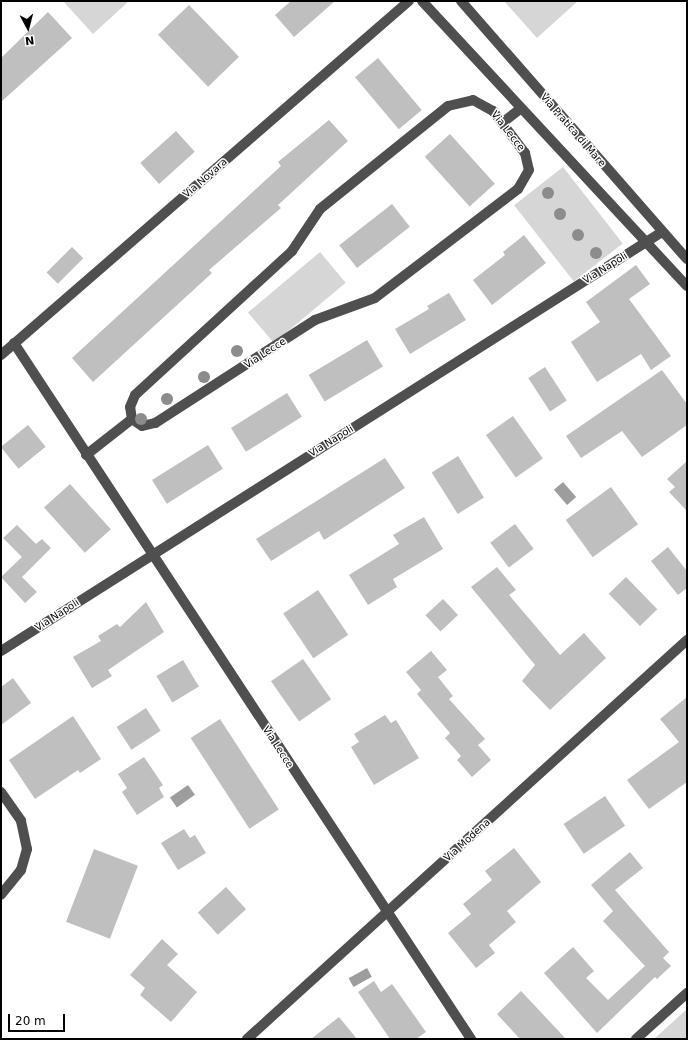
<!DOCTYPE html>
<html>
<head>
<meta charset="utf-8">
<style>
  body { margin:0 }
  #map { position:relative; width:688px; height:1040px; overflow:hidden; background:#fff; font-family:"DejaVu Sans",sans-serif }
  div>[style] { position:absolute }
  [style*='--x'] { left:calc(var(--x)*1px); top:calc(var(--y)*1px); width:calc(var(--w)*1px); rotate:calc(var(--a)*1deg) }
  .green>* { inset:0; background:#d6d6d6; transform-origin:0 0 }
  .water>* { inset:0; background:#9d9d9d; transform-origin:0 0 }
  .building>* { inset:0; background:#bfbfbf; transform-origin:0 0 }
  .minor>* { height:10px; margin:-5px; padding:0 5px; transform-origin:5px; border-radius:5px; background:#4f4f4f }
  .trees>* { width:12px; height:12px; margin:-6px; border-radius:50%; background:#8c8c8c }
  span { translate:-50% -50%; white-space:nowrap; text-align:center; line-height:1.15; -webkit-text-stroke:3px #fff; paint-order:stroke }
  .street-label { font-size:10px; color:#000 }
  .frame { position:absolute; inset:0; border:2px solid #000; pointer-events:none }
  .north { position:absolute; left:8px; top:8px; width:40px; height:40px; -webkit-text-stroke:3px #fff; paint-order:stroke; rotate:173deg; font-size:11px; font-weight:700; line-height:16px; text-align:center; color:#000 }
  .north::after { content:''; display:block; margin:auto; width:14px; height:18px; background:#000; clip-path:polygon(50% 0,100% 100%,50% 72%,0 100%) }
  .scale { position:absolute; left:8px; top:1014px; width:57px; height:18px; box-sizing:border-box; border:2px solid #000; border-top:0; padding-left:5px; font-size:12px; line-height:14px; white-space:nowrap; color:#000; -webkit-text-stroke:3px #fff; paint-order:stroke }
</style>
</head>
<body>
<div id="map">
  <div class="green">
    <div style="clip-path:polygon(63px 1px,129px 1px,93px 34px)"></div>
    <div style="clip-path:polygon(504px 1px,578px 1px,537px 38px)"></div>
    <div style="left:563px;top:167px;width:97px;height:62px;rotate:52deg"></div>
    <div style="left:320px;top:252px;width:40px;height:94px;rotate:50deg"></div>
    <div style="clip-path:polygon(687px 1009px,687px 1039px,654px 1039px)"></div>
  </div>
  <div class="water">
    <div style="left:563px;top:482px;width:20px;height:12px;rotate:49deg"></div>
    <div style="left:188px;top:785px;width:12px;height:22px;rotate:55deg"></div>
    <div style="left:367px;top:968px;width:10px;height:21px;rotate:61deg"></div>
  </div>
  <div class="building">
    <div style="clip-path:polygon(291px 1px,335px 1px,294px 37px,275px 15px)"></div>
    <div style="left:189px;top:5px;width:72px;height:43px;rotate:46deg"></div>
    <div style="clip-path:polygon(48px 12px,72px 38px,1px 102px,1px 58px)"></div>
    <div style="left:378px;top:58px;width:68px;height:30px;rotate:50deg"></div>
    <div style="clip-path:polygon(329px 120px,348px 141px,278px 205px,281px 208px,209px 270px,212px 273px,93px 382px,72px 358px,281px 166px,278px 162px)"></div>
    <div style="left:176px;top:131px;width:28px;height:48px;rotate:48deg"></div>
    <div style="left:450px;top:134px;width:67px;height:34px;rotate:48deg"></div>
    <div style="left:392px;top:204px;width:29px;height:67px;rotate:52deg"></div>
    <div style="clip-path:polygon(524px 235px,546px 263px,492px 305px,473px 280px,505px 255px,503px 252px)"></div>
    <div style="left:72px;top:247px;width:16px;height:36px;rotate:45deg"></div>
    <div style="clip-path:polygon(636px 265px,650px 284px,629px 299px,671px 356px,651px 370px,641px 354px,597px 382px,571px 342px,600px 322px,586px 302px)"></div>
    <div style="clip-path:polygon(449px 293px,466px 320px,410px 354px,395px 329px,429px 309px,427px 306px)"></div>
    <div style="left:367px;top:340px;width:31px;height:68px;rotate:59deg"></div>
    <div style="left:545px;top:367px;width:40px;height:20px;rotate:57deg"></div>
    <div style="clip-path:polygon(662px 370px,687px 404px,687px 425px,642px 457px,622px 431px,581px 458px,566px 436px)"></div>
    <div style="left:287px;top:393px;width:28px;height:66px;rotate:58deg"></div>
    <div style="left:513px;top:416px;width:52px;height:33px;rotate:55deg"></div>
    <div style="left:28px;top:425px;width:28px;height:35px;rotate:51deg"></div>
    <div style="left:208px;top:445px;width:28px;height:66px;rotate:58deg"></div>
    <div style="left:458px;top:456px;width:49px;height:31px;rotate:58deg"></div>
    <div style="clip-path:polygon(385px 458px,405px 488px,324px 540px,319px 531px,271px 561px,256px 539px)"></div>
    <div style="clip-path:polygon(687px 461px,687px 511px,669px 492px,675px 487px,667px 479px)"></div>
    <div style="left:70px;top:484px;width:61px;height:35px;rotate:48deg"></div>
    <div style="left:611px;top:487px;width:46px;height:56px;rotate:54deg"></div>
    <div style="clip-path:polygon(424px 517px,443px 549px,393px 579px,397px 587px,368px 605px,349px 575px,399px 544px,393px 535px)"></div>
    <div style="left:515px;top:524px;width:31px;height:31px;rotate:53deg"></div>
    <div style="clip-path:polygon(17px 525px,36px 544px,42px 539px,51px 548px,22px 577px,37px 592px,25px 603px,1px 577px,22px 557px,3px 538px)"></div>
    <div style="clip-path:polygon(668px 547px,687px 571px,687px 588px,678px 595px,651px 561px)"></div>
    <div style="clip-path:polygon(497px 567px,516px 590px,509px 595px,560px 655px,584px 633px,606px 658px,550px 710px,522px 681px,535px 665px,471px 587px)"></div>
    <div style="left:626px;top:577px;width:45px;height:24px;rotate:46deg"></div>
    <div style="left:318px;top:590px;width:54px;height:42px;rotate:56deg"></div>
    <div style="left:443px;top:599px;width:22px;height:24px;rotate:47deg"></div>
    <div style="clip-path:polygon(146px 602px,164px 632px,108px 670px,112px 676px,92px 688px,73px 657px,101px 641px,98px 636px,117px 624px,120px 627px)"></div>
    <div style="clip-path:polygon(431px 651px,447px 670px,438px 677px,453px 696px,449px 699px,485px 739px,478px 745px,491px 760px,472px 777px,457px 760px,461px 756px,445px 738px,450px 733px,417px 694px,421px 690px,406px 672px)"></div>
    <div style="left:303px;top:659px;width:49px;height:39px;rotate:55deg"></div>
    <div style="left:183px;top:660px;width:31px;height:31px;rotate:59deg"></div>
    <div style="clip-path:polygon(13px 678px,31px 703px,1px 725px,1px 687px)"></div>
    <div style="clip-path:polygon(687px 697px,687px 782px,649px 809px,627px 780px,679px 742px,660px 719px)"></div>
    <div style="left:146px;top:708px;width:27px;height:35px;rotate:57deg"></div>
    <div style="clip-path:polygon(385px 715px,391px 723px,396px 720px,419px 758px,374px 785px,351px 747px,359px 742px,354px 734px)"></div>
    <div style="clip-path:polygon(73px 716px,101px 759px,80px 773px,78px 770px,35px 799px,9px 760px)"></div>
    <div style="left:220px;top:719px;width:108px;height:35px;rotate:57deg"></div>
    <div style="clip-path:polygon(144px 757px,163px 785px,159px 788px,164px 797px,137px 815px,122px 792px,127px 788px,118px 774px)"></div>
    <div style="left:605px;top:796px;width:36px;height:50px;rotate:56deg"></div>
    <div style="clip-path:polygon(184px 829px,190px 838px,195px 835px,206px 853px,178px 870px,161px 843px)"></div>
    <div style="clip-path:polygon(514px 848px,541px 882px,507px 911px,516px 922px,489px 945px,495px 953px,476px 968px,448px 933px,471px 914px,463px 904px,492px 880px,485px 871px)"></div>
    <div style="left:94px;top:849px;width:47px;height:78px;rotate:21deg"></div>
    <div style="clip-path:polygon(630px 852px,643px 868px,615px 890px,669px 952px,663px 958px,671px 966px,657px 979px,655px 977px,597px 1033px,544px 973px,573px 947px,594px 971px,586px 978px,608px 1000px,645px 966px,603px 921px,613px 911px,591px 885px)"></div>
    <div style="left:226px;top:887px;width:30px;height:38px;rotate:48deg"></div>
    <div style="clip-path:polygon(162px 939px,178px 954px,167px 965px,197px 992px,171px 1022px,140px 995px,145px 988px,130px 975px)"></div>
    <div style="clip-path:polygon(374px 981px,381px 992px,392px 984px,426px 1032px,416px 1039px,390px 1039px,358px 992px)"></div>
    <div style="clip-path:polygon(521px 991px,566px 1039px,520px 1039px,497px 1014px)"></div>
    <div style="clip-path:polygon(339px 1017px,357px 1039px,311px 1039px)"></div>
  </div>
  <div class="minor">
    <div style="--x:422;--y:1;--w:389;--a:47.1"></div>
    <div style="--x:461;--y:1;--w:343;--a:48.8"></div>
    <div style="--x:473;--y:100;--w:23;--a:29"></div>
    <div style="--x:493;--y:111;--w:53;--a:52.7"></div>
    <div style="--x:525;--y:153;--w:17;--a:77"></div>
    <div style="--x:529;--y:170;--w:22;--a:120"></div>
    <div style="--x:518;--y:189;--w:180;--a:142.7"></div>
    <div style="--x:375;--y:298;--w:64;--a:159.9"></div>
    <div style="--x:315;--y:320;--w:190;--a:147.2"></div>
    <div style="--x:155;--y:423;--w:13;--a:167"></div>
    <div style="--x:142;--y:426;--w:12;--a:-145"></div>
    <div style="--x:132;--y:419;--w:12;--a:-99"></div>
    <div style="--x:130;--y:407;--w:13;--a:-67"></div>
    <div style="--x:135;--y:395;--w:213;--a:-42.5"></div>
    <div style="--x:292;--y:251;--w:50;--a:-56.3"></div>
    <div style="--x:320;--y:209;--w:164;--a:-38.8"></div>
    <div style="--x:448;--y:106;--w:26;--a:-13"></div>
    <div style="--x:502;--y:123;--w:24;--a:-38"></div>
    <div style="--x:14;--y:343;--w:833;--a:56.71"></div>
    <div style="--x:1;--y:355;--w:540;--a:-40.95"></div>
    <div style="--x:86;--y:455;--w:58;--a:-38"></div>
    <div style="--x:1;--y:651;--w:783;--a:-32.37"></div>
    <div style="--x:1;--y:792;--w:35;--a:55"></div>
    <div style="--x:21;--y:821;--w:29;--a:78"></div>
    <div style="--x:27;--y:849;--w:22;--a:106"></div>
    <div style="--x:21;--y:870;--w:32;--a:129"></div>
    <div style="--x:247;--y:1039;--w:594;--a:-42.2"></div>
    <div style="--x:636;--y:1039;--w:69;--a:-42"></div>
  </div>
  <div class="trees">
    <div style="left:548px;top:193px"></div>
    <div style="left:560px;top:214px"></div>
    <div style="left:578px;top:235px"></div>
    <div style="left:596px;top:253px"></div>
    <div style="left:237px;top:351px"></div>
    <div style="left:204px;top:377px"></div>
    <div style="left:167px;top:399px"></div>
    <div style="left:141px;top:419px"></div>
  </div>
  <div class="street-label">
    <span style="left:573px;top:130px;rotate:49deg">Via Pratica di Mare</span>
    <span style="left:508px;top:131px;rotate:52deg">Via Lecce</span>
    <span style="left:205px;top:178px;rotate:-41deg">Via Novara</span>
    <span style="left:605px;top:268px;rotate:-32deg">Via Napoli</span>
    <span style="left:265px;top:353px;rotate:-33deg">Via Lecce</span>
    <span style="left:331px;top:441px;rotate:-32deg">Via Napoli</span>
    <span style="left:57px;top:615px;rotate:-33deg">Via Napoli</span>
    <span style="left:278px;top:747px;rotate:57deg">Via Lecce</span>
    <span style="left:467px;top:840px;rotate:-42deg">Via Modena</span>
  </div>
  <div class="frame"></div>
  <div class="north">N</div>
  <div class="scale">20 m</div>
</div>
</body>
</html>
